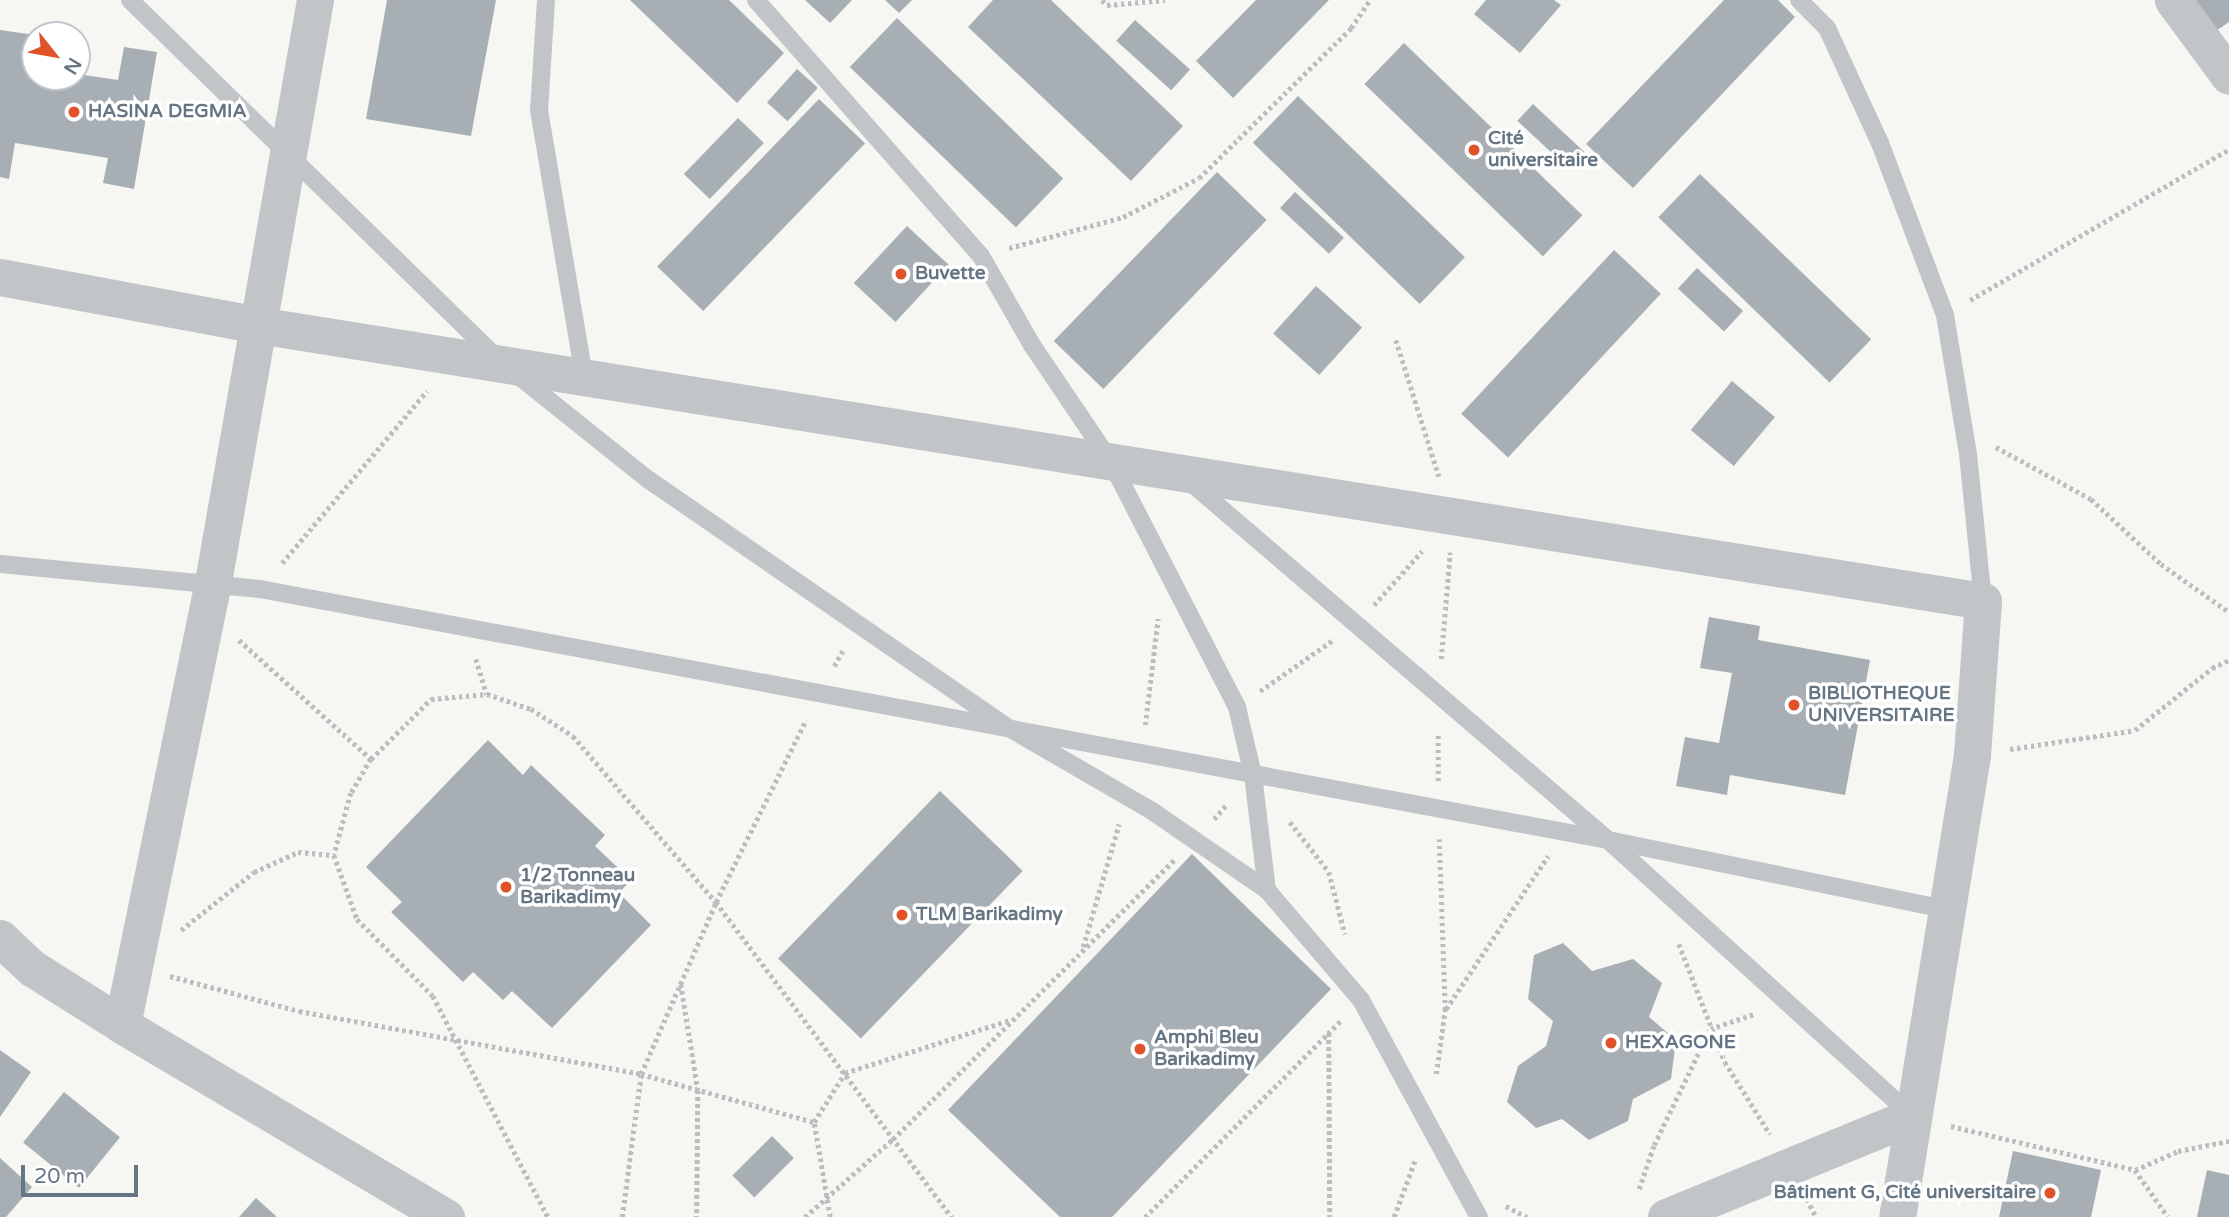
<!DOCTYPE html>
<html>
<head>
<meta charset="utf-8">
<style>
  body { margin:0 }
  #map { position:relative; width:2229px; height:1217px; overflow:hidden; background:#f6f6f2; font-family:"Varela Round",sans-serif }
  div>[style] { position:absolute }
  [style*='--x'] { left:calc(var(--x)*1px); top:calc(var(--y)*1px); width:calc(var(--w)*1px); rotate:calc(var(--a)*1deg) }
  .building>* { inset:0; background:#a7afb5; transform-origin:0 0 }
  .path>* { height:4.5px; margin-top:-2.25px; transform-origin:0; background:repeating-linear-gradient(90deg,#bbbdbf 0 3.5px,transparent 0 7px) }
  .service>* { height:18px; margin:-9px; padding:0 9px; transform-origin:9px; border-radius:9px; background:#c1c5c8 }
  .minor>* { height:37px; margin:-18.5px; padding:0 18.5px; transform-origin:18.5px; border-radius:18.5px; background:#c1c5c8 }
  .dots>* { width:19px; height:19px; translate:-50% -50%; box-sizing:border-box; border:4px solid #fff; border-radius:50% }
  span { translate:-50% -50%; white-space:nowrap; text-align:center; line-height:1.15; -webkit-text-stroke:7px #fff; paint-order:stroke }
  .poi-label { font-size:19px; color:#657583; font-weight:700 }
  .left { translate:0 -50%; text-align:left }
  .right { translate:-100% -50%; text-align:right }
  .north { position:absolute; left:21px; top:21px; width:70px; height:70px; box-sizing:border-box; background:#fff; border:2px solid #c1c8cd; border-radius:50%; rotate:121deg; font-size:19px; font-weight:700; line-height:28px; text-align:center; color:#657583 }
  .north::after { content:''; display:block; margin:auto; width:24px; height:32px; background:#e05328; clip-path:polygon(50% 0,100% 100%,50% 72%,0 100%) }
  .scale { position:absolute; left:21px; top:1165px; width:117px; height:32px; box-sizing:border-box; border:4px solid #657583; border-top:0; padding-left:9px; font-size:21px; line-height:24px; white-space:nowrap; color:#657583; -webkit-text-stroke:5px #fff; paint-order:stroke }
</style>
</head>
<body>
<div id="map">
  <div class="building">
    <div style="clip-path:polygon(387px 0,496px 0,471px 136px,366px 119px)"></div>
    <div style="clip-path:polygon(630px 0,729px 0,784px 53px,737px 103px)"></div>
    <div style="clip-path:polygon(805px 0,852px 0,830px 23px)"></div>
    <div style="clip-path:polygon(885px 0,912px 0,899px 13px)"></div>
    <div style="clip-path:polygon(993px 0,1051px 0,1183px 126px,1131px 181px,968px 27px)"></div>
    <div style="clip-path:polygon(1256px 0,1329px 0,1233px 98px,1196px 61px)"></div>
    <div style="clip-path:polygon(1486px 0,1554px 0,1561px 5px,1520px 53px,1474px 14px)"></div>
    <div style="clip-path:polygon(1724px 0,1778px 0,1795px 17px,1633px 188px,1586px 144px)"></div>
    <div style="clip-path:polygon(2195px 0,2229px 0,2229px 22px,2216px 31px)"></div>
    <div style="left:897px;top:18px;width:231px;height:68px;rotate:44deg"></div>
    <div style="left:1135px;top:20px;width:74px;height:28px;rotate:42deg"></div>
    <div style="clip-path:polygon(0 30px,35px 35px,30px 66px,35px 67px,35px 77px,77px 74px,118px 80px,124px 47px,157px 52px,134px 189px,103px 183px,108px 158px,15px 143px,9px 179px,0 177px)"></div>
    <div style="left:1404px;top:43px;width:248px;height:57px;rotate:44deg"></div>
    <div style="left:797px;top:69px;width:28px;height:45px;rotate:42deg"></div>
    <div style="left:1298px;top:96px;width:232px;height:65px;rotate:44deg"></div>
    <div style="left:819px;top:99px;width:64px;height:233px;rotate:44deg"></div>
    <div style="left:1533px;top:104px;width:71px;height:23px;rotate:43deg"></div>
    <div style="left:738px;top:118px;width:36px;height:78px;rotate:44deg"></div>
    <div style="left:1217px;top:172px;width:69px;height:235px;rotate:44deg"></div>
    <div style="left:1700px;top:174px;width:238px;height:60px;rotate:44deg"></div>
    <div style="left:1295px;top:192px;width:67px;height:22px;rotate:43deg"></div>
    <div style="left:907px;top:226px;width:57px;height:78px;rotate:43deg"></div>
    <div style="left:1614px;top:250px;width:64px;height:224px;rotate:43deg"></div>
    <div style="left:1697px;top:268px;width:63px;height:28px;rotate:43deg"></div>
    <div style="left:1316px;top:286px;width:62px;height:64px;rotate:42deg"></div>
    <div style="left:1732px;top:381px;width:56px;height:64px;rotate:40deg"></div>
    <div style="clip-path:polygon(1709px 617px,1760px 626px,1758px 640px,1870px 660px,1845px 795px,1730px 775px,1727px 795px,1676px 786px,1685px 737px,1719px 743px,1732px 673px,1700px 668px)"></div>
    <div style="clip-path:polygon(488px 740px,523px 775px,531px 765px,605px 835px,595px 846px,631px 880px,619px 893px,651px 925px,552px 1028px,512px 991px,503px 1000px,473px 972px,463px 982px,391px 912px,402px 902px,366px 867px)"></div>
    <div style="left:940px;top:791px;width:115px;height:233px;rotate:44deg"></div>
    <div style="clip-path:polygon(1192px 854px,1331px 989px,1112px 1217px,1060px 1217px,948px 1110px)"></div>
    <div style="clip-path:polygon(1563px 943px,1592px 971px,1633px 959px,1662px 983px,1649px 1017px,1676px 1040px,1671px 1079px,1633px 1099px,1628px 1121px,1589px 1140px,1562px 1119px,1536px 1128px,1507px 1102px,1518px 1066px,1546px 1046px,1553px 1021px,1528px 999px,1534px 955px)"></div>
    <div style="clip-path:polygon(0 1050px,31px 1072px,0 1117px)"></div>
    <div style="left:64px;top:1092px;width:72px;height:65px;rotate:39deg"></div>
    <div style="left:772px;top:1136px;width:31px;height:56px;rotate:45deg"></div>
    <div style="clip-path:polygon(2013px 1151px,2101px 1170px,2091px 1217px,1999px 1217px)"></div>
    <div style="clip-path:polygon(0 1158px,32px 1187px,6px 1217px,0 1217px)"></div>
    <div style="clip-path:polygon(2207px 1170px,2229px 1175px,2229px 1217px,2197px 1217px)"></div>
    <div style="clip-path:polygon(256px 1198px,277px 1217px,239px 1217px)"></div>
  </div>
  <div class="path">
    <div style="--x:1102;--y:0;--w:7;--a:45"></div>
    <div style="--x:1107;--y:5;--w:58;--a:-4.9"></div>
    <div style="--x:1009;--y:248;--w:118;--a:-15.2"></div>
    <div style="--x:1123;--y:217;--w:85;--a:-27.2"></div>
    <div style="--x:1199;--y:178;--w:214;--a:-44.6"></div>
    <div style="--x:1351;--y:28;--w:34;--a:-56"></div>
    <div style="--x:1970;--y:300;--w:300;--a:-30.2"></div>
    <div style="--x:1396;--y:340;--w:143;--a:72.5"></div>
    <div style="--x:1996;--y:447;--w:108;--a:28.7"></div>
    <div style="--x:2091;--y:499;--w:96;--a:42.9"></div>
    <div style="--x:2161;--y:564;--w:83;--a:35.2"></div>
    <div style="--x:282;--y:563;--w:225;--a:-49.9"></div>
    <div style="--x:1374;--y:605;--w:72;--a:-48.4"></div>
    <div style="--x:239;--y:640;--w:178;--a:42"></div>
    <div style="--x:371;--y:759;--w:85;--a:-45"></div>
    <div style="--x:431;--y:699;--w:56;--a:-5.1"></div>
    <div style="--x:487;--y:694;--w:46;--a:18.8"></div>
    <div style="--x:531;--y:709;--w:50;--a:32.7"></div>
    <div style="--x:573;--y:736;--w:219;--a:49.3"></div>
    <div style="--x:716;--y:902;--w:394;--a:53.2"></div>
    <div style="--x:476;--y:659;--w:37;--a:73"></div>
    <div style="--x:1441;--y:659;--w:107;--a:-85.2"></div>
    <div style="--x:834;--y:666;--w:20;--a:-60"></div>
    <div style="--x:1260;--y:691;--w:89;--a:-34.9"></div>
    <div style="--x:1145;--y:725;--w:107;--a:-83"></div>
    <div style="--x:2010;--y:749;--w:126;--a:-8.6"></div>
    <div style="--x:2135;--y:730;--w:99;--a:-38.8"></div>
    <div style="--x:2212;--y:668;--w:19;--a:-25"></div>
    <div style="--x:371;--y:759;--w:39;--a:120"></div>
    <div style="--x:351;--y:793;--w:64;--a:105.3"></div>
    <div style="--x:334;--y:855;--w:68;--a:70.2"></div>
    <div style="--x:357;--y:919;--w:108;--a:45.4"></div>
    <div style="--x:433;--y:996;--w:249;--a:62.5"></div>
    <div style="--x:1438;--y:781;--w:47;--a:-90"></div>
    <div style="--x:1214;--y:819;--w:20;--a:-49"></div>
    <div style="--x:1290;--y:822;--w:63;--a:52"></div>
    <div style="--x:1329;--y:872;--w:64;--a:75.5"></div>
    <div style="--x:181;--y:930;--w:93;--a:-38.5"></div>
    <div style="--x:254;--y:872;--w:48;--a:-24.4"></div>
    <div style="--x:298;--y:852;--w:36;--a:5"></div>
    <div style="--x:1679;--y:944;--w:127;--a:68.7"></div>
    <div style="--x:1725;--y:1062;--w:85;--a:58"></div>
    <div style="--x:1083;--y:947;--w:128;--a:-73.7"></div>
    <div style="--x:170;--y:976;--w:134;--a:15.2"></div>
    <div style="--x:299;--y:1011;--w:348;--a:10.4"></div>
    <div style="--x:641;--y:1074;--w:180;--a:15.5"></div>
    <div style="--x:681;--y:984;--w:107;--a:80.9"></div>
    <div style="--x:698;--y:1090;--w:127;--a:90.5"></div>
    <div style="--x:1446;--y:1009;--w:184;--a:-56.3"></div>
    <div style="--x:1329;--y:1033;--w:184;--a:89.7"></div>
    <div style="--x:1436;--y:1074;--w:65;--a:-82"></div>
    <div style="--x:1445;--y:1010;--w:171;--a:-92"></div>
    <div style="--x:1951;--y:1126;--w:189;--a:13.4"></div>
    <div style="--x:2135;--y:1170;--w:57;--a:54.9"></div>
    <div style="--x:2135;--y:1170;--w:47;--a:-23.8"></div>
    <div style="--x:2178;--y:1151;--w:52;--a:-11.1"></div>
    <div style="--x:1639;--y:1189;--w:46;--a:-71.2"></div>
    <div style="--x:1654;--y:1145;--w:129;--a:-64.2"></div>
    <div style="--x:1710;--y:1029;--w:46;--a:-18.8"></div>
    <div style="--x:1807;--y:1199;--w:20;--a:63"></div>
    <div style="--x:1506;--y:1206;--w:24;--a:28"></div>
    <div style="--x:622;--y:1217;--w:144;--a:-82.4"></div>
    <div style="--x:641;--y:1074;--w:188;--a:-66.4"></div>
    <div style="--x:716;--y:902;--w:203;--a:-63.7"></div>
    <div style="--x:805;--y:1217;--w:118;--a:-41.6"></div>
    <div style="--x:893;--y:1139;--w:396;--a:-44.8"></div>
    <div style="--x:830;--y:1217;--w:96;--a:-99.6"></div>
    <div style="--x:814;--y:1122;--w:58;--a:-57.7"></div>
    <div style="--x:845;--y:1073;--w:173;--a:-17.8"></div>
    <div style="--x:1145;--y:1217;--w:278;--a:-45.1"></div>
    <div style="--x:1394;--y:1217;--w:61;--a:-69.8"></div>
  </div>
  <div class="service">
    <div style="--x:130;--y:0;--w:518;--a:44.3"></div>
    <div style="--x:501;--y:362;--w:189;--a:38.6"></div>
    <div style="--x:649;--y:480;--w:437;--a:34.6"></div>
    <div style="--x:1009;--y:728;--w:165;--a:30.1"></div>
    <div style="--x:1152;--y:811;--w:140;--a:34.5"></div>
    <div style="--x:546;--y:0;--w:110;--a:93.6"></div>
    <div style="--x:539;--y:110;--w:270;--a:80.4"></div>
    <div style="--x:756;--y:0;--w:341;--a:48.7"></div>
    <div style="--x:981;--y:256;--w:103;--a:60.2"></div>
    <div style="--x:1032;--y:345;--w:141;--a:56"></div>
    <div style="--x:1111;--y:462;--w:276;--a:62.8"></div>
    <div style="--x:1237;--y:707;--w:70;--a:76.8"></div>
    <div style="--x:1253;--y:775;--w:116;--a:83.1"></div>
    <div style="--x:1267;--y:890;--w:145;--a:49.5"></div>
    <div style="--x:1361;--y:1000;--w:247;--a:61.5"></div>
    <div style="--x:1799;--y:0;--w:40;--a:45"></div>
    <div style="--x:1827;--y:28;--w:127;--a:65.3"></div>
    <div style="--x:1880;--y:143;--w:184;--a:69.3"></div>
    <div style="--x:1945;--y:315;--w:141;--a:80.6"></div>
    <div style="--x:1968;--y:454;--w:148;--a:84.2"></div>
    <div style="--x:1189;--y:481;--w:552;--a:40.59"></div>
    <div style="--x:1608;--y:840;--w:411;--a:42.2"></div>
    <div style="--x:0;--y:564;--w:261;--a:5.5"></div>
    <div style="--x:260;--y:589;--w:1371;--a:10.55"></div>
    <div style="--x:1608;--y:840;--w:344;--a:11.6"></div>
  </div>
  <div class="minor">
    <div style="--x:2173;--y:0;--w:94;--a:53.6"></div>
    <div style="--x:0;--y:277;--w:262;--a:10.5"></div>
    <div style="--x:258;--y:325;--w:1747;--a:9.09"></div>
    <div style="--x:1983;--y:601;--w:154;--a:94.1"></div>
    <div style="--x:1972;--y:755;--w:468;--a:99.2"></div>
    <div style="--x:0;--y:938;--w:44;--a:43.2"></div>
    <div style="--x:32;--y:968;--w:107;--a:32.3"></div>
    <div style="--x:122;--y:1025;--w:377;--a:30.7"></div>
    <div style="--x:122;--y:1025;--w:452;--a:-78.4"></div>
    <div style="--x:213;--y:582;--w:591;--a:-80.06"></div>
    <div style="--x:1666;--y:1217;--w:266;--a:-22.3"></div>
  </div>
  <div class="dots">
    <div style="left:74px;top:112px;background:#e05328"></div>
    <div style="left:1474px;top:150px;background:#e05328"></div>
    <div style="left:901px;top:274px;background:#e05328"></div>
    <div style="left:1794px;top:705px;background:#e05328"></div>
    <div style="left:506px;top:887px;background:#e05328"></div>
    <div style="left:902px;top:915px;background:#e05328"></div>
    <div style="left:1611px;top:1043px;background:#e05328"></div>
    <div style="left:1140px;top:1049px;background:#e05328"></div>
    <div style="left:2050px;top:1193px;background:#e05328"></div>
  </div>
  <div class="poi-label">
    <span class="left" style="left:88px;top:112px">HASINA DEGMIA</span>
    <span class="left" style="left:1488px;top:150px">Cité<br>universitaire</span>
    <span class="left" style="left:915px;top:274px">Buvette</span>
    <span class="left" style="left:1808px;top:705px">BIBLIOTHEQUE<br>UNIVERSITAIRE</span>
    <span class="left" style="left:520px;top:887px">1/2 Tonneau<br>Barikadimy</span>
    <span class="left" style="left:916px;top:915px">TLM Barikadimy</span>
    <span class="left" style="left:1154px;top:1049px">Amphi Bleu<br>Barikadimy</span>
    <span class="left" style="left:1625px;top:1043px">HEXAGONE</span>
    <span class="right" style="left:2036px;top:1193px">Bâtiment G, Cité universitaire</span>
  </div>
  <div class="north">N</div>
  <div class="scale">20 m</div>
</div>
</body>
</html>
